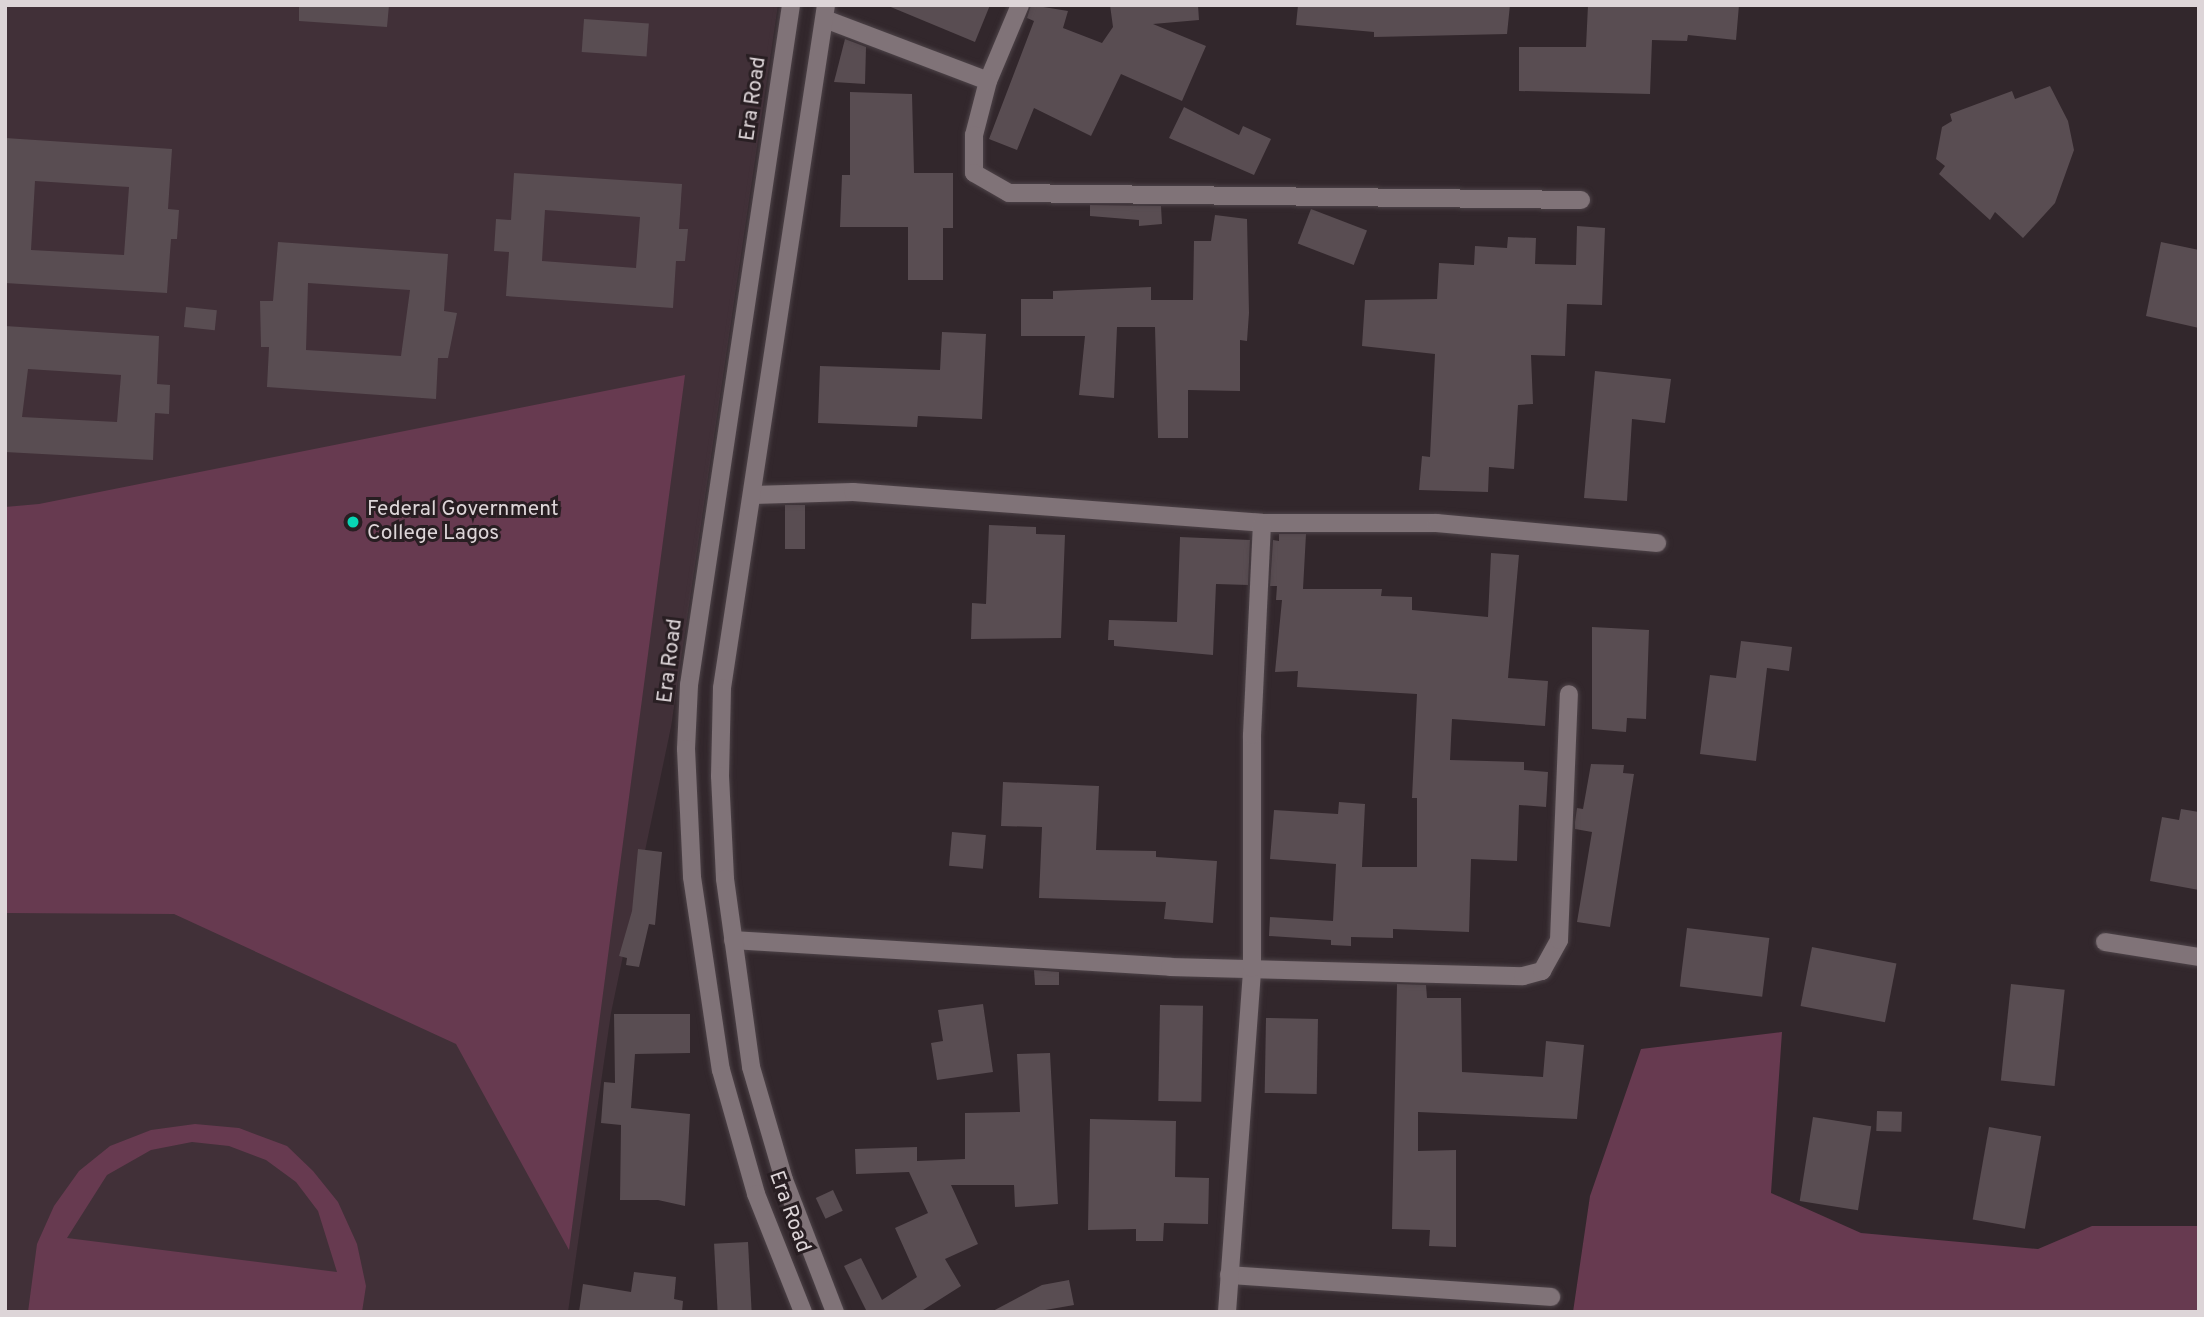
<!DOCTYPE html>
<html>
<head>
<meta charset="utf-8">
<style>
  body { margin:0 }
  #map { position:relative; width:2204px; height:1317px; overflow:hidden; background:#32272c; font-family:Overpass,sans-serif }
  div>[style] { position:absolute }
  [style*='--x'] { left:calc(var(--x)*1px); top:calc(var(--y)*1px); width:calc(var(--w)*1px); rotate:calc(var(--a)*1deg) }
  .built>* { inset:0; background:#413038 }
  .green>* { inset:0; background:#673a50 }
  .building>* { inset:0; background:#594d52; transform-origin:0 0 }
  .roads { filter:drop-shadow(0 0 2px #4d4348) drop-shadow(0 0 2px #4d4348) }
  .street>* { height:18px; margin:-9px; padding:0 9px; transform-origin:9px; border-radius:9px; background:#807378 }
  .secondary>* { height:18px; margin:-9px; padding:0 9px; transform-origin:9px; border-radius:9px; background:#807378 }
  .dots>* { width:19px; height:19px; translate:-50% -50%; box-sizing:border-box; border:4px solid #281e22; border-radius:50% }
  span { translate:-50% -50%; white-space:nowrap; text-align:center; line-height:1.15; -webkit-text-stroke:6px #281e22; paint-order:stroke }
  .street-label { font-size:21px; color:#ddd5d8 }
  .poi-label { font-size:21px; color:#ddd5d8 }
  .left { translate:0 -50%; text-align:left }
  .frame { position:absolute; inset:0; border:7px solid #ddd5d8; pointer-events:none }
</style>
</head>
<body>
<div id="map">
  <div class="built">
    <div style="clip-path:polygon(5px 5px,778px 5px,671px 727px,611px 1013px,568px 1312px,5px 1312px)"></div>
  </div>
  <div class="green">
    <div style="clip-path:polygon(685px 375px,569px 1250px,456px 1044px,174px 914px,5px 913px,5px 507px,39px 504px)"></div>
    <div style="clip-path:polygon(1782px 1032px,1771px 1193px,1861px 1233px,2038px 1249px,2092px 1226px,2199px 1226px,2199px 1312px,1573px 1312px,1590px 1196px,1641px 1049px)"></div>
    <div style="clip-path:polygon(evenodd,195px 1124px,239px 1128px,287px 1146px,313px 1171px,338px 1202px,357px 1244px,366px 1286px,362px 1312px,28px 1312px,37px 1244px,54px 1206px,79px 1171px,110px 1146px,151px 1130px,195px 1124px,192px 1142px,229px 1146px,266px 1160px,296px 1182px,318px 1211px,337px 1272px,67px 1238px,107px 1175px,151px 1150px,192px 1142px)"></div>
  </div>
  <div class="building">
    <div style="clip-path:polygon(299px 5px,389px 5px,387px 27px,299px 21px)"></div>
    <div style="clip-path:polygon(886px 5px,990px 5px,975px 42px)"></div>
    <div style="clip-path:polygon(1031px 5px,1068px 11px,1063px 28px,1102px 43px,1113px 27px,1110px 5px,1198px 5px,1199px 20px,1153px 24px,1206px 46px,1182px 101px,1121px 74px,1091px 136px,1034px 108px,1017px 150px,989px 139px,1034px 21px,1027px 18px)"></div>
    <div style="clip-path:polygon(1298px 5px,1510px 5px,1507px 34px,1374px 37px,1374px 32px,1296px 25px)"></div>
    <div style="clip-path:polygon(1588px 5px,1739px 5px,1736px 40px,1688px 35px,1687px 41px,1652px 40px,1650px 94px,1519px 91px,1519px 47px,1586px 47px)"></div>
    <div style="left:584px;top:19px;width:65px;height:33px;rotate:4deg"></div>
    <div style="clip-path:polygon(845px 39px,866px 47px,865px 84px,834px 82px)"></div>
    <div style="clip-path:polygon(2050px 86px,2068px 121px,2074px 150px,2055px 203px,2023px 238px,1995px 212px,1990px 220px,1939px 174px,1945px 166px,1936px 159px,1942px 127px,1952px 121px,1950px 114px,2012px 91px,2015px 99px)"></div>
    <div style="clip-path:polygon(850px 92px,912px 94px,914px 173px,953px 173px,953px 228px,943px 228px,943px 280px,908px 280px,908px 227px,840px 227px,842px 175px,850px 175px)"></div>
    <div style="clip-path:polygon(1184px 107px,1239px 135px,1243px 126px,1271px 139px,1254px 175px,1169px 138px)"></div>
    <div style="clip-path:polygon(evenodd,5px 138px,172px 149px,168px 209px,179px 210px,177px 239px,171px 239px,167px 293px,5px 283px,5px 138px,35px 181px,129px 187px,124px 255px,31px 250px,35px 181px)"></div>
    <div style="clip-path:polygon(evenodd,514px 173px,682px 184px,679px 229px,688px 229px,685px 261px,676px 261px,673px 308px,506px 296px,509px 252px,494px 251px,496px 219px,511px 220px,514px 173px,545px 210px,640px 217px,636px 268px,542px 261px,545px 210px)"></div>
    <div style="clip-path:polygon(1090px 205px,1161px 206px,1162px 224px,1139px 226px,1139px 220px,1090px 216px)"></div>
    <div style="left:1311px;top:209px;width:60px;height:37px;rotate:21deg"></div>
    <div style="clip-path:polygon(1215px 215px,1247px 219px,1249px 313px,1247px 341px,1240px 340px,1240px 391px,1188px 390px,1188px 438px,1158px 438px,1155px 327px,1117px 327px,1114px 398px,1079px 395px,1085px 336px,1021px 336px,1021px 299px,1053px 299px,1053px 291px,1151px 287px,1151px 300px,1193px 300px,1194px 241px,1211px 241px)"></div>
    <div style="clip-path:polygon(1577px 226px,1605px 228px,1602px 305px,1567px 304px,1565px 356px,1531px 355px,1533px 404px,1518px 405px,1514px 469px,1489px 467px,1488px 492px,1419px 490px,1422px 456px,1430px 457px,1435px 354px,1362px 346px,1365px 300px,1437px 299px,1439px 263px,1474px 265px,1475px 246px,1507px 248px,1508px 237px,1536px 238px,1535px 264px,1576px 265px)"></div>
    <div style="clip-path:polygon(evenodd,278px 242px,448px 254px,444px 311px,457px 313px,448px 358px,438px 358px,436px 399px,267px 387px,269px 347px,261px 347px,260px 301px,273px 301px,278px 242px,308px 283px,410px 290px,401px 356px,306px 350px,308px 283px)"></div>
    <div style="clip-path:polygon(2161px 242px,2199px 250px,2199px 328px,2146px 316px)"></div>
    <div style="left:186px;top:307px;width:31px;height:20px;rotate:6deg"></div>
    <div style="clip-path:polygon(evenodd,5px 326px,159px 336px,157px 384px,170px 385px,169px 414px,155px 413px,153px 460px,5px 452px,5px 326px,28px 369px,121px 375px,117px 422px,22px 417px,28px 369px)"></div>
    <div style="clip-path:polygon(942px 332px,986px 334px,982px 419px,918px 416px,917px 427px,818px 423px,820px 366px,940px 370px)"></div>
    <div style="clip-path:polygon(1595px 371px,1671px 379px,1665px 423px,1632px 419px,1627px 501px,1584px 498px)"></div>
    <div style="left:785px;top:505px;width:20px;height:44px"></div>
    <div style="clip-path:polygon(989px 525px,1036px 527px,1036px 534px,1065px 535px,1061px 638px,971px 639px,972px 603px,986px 604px)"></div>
    <div style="clip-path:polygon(1279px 534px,1306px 534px,1303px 589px,1382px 589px,1381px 596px,1412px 597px,1412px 610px,1488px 617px,1491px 553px,1519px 555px,1508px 678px,1548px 681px,1545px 726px,1452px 719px,1450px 760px,1524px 762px,1524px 770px,1548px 772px,1546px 807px,1519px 805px,1517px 861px,1471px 859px,1469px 932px,1393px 929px,1393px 938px,1351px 937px,1351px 946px,1331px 945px,1331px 940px,1269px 936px,1270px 917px,1333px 921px,1336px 864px,1270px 859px,1274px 810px,1338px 814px,1339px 802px,1365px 804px,1362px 867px,1417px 867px,1417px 798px,1412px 798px,1417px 694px,1297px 687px,1298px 671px,1275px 672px,1282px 600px,1276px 600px,1277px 586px,1270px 586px,1273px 540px,1279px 541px)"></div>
    <div style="clip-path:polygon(1180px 537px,1250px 540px,1248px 585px,1216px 584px,1213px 655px,1114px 646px,1114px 640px,1108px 640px,1109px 620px,1177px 622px)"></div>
    <div style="clip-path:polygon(1592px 627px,1649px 630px,1646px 719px,1627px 718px,1626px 732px,1592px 729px)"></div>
    <div style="clip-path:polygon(1741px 641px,1792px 647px,1789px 671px,1767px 668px,1756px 761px,1700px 754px,1710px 675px,1736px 678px)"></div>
    <div style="clip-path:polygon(1591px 764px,1624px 765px,1623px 773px,1634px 774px,1610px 927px,1577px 922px,1592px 832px,1575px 829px,1575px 822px,1577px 808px,1583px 809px)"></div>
    <div style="clip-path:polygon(1003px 782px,1099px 786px,1096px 850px,1156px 851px,1156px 857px,1217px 861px,1213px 923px,1164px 919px,1166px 902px,1039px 898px,1042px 827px,1001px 826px)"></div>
    <div style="clip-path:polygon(2181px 809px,2199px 812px,2199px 890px,2150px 881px,2162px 817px,2179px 820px)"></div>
    <div style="left:952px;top:832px;width:34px;height:34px;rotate:5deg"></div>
    <div style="clip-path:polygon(638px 849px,662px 852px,655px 925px,649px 924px,639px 967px,626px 965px,627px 958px,619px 956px,632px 911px)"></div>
    <div style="left:1687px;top:928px;width:83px;height:59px;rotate:7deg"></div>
    <div style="left:1812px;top:947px;width:86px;height:60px;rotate:11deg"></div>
    <div style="clip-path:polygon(1034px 970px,1059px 972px,1059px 985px,1035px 985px)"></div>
    <div style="clip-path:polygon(1397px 984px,1426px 985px,1427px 998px,1461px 998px,1462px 1072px,1543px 1077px,1546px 1041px,1584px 1045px,1577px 1119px,1418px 1112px,1418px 1151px,1456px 1150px,1456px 1247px,1429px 1246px,1430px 1230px,1392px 1229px)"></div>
    <div style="left:2011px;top:984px;width:54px;height:97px;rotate:6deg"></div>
    <div style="clip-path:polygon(983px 1004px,993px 1072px,937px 1080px,931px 1043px,943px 1041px,938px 1010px)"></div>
    <div style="left:1160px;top:1005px;width:43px;height:96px;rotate:1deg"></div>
    <div style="clip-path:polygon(614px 1014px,690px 1014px,690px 1053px,635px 1054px,631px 1108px,690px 1114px,685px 1206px,658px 1200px,620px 1200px,621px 1125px,601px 1123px,604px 1082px,615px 1083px)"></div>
    <div style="left:1266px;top:1018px;width:52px;height:75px;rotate:1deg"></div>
    <div style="clip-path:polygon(1050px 1053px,1058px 1204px,1015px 1207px,1014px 1185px,951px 1185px,978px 1244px,945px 1259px,961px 1286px,920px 1312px,863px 1312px,866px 1310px,844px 1266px,861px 1258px,882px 1300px,917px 1277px,895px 1228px,928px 1213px,909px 1172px,856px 1174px,855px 1149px,917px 1147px,917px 1161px,965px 1159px,965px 1113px,1020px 1112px,1017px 1054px)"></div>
    <div style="left:1877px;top:1111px;width:25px;height:20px;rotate:2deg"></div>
    <div style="left:1813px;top:1117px;width:59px;height:85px;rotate:9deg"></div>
    <div style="clip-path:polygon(1090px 1119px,1176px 1121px,1175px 1177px,1209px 1178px,1208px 1224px,1164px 1223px,1163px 1241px,1136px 1241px,1136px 1229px,1088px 1230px)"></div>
    <div style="left:1989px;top:1127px;width:53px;height:94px;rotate:10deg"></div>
    <div style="left:833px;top:1190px;width:23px;height:19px;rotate:65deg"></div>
    <div style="left:748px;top:1242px;width:70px;height:34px;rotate:87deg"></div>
    <div style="clip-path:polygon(634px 1272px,676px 1277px,674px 1299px,683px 1301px,682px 1312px,579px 1312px,583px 1284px,631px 1292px)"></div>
    <div style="clip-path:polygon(1069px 1280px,1074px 1305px,1034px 1312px,991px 1312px,1042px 1285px)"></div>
  </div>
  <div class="roads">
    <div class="street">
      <div style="--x:1020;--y:5;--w:82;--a:112.8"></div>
      <div style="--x:988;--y:81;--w:56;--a:104.5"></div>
      <div style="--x:974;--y:135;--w:38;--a:90"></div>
      <div style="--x:974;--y:173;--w:40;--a:29.7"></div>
      <div style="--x:1009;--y:193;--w:572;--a:0.7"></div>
      <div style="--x:825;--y:19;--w:174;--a:20.8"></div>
      <div style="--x:753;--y:495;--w:100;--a:-1.7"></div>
      <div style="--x:853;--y:492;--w:410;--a:4.3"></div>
      <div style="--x:1262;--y:523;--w:175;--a:0"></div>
      <div style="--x:1437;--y:523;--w:221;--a:5.2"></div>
      <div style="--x:733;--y:940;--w:438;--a:3.5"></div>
      <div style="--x:1170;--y:967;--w:353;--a:1.5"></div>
      <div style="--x:1523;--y:976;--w:20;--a:-15"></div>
      <div style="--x:1542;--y:971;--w:35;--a:-61"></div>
      <div style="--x:1559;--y:940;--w:246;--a:-87.7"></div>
      <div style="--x:2105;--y:942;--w:95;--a:9.1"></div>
      <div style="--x:1229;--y:1275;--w:323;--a:3.9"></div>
      <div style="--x:1227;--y:1312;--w:345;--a:-85.8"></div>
      <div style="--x:1252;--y:968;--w:233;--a:-90"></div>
      <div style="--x:1252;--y:735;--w:212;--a:-87.3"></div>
    </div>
    <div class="secondary">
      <div style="--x:791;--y:5;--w:688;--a:98.53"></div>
      <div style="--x:689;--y:685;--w:64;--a:92.7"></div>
      <div style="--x:686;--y:749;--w:128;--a:87.3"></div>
      <div style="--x:692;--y:877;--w:195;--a:81.5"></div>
      <div style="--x:721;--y:1070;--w:129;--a:74.2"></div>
      <div style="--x:756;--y:1194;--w:127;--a:68.3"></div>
      <div style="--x:826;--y:5;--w:691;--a:98.66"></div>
      <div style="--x:722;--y:688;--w:88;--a:91.3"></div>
      <div style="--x:720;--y:776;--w:103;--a:87.2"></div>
      <div style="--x:725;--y:879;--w:190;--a:82.1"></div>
      <div style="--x:751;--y:1067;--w:118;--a:73.7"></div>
      <div style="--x:784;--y:1180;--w:142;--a:68.9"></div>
    </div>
  </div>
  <div class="dots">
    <div style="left:353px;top:522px;background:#08d5b5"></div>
  </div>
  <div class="street-label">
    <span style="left:754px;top:99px;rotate:-82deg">Era Road</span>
    <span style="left:671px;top:661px;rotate:-83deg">Era Road</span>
    <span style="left:789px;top:1212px;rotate:70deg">Era Road</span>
  </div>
  <div class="poi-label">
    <span class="left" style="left:367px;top:522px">Federal Government<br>College Lagos</span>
  </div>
  <div class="frame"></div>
</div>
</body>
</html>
